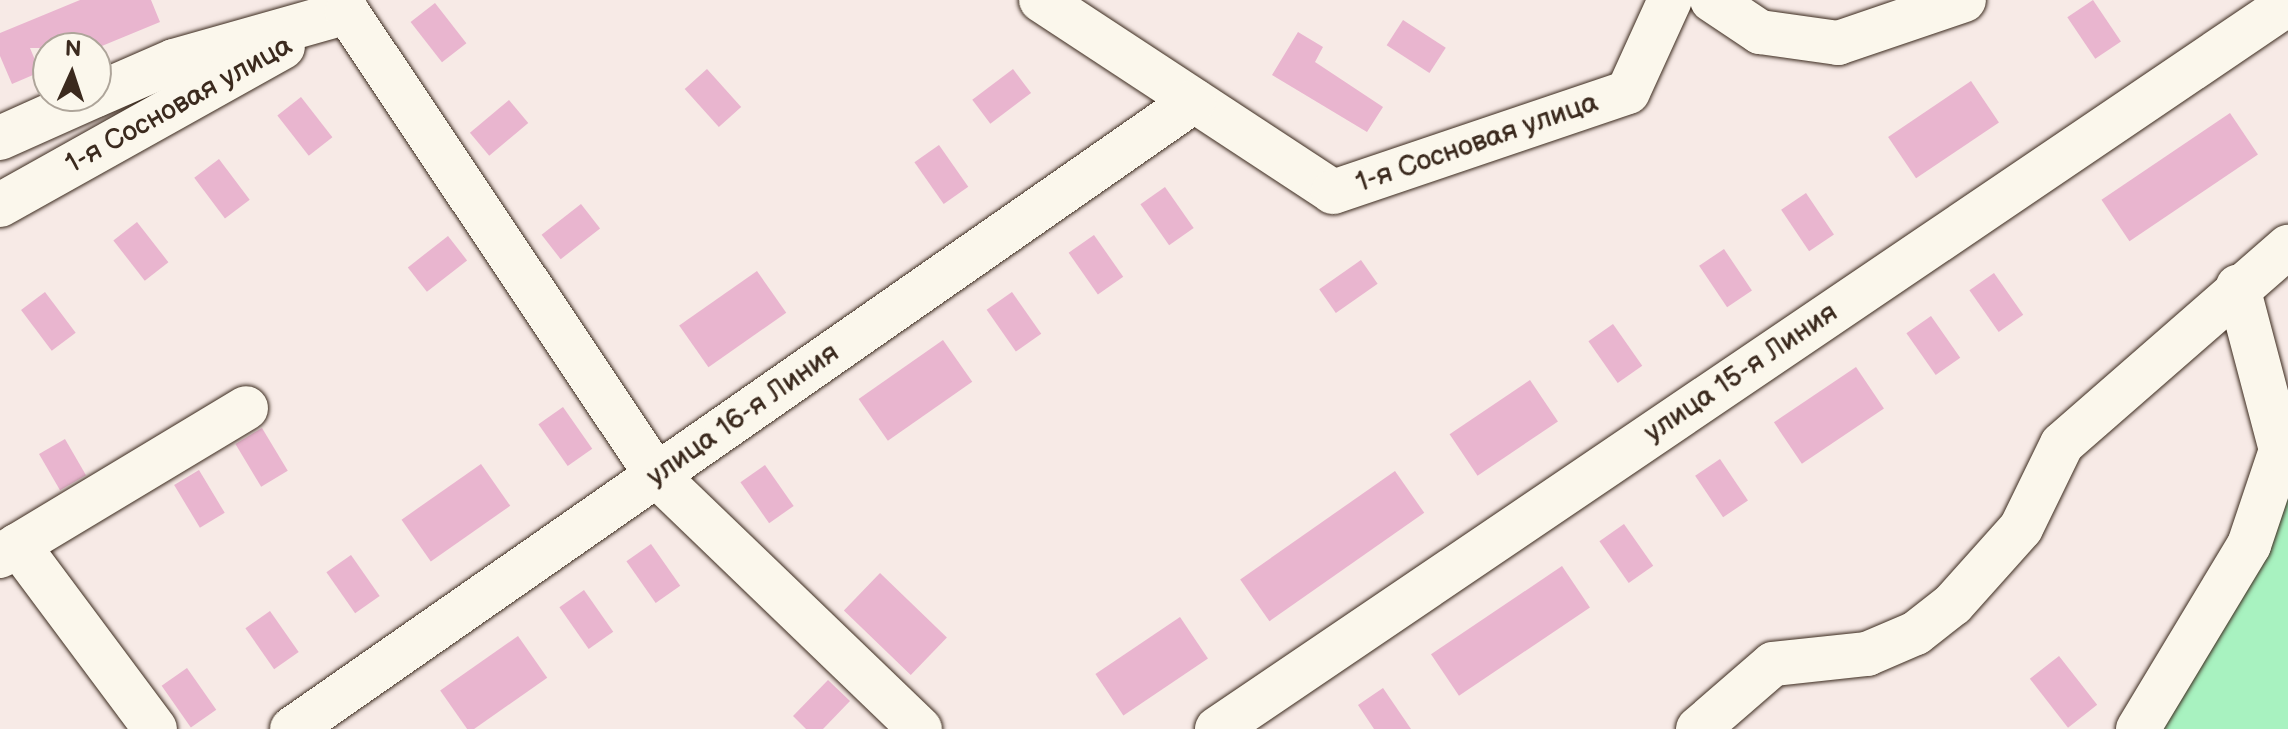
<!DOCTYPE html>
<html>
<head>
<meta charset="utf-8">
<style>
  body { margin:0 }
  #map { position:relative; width:2288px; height:729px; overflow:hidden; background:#f7eae6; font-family:"Balsamiq Sans",sans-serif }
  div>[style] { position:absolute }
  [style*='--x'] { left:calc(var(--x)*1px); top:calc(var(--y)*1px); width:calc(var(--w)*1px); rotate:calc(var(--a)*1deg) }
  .green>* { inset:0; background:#a8f2c0 }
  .building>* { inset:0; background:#e9b5cf; transform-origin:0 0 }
  .roads { filter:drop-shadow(0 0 2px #3b2a1e) drop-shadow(0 0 2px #3b2a1e) }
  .minor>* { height:44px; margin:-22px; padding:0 22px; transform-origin:22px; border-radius:22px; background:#fbf7ec }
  span { translate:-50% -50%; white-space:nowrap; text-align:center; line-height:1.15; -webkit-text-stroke:8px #fbf7ec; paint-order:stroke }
  .street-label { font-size:28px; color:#3b2a1e }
  .north { position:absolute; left:32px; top:32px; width:80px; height:80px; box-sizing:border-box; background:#fbf7ec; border:2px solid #aea59a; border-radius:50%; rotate:3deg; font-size:22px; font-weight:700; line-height:32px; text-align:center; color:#3b2a1e }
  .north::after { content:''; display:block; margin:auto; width:28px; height:36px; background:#3b2a1e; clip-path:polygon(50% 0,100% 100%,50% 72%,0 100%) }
</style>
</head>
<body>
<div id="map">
  <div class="green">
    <div style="clip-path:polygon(2288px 496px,2288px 729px,2157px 729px)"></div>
  </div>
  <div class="building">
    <div style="clip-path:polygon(80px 0,151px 0,160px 22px,97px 48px,30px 48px,40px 72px,12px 84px,0 56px,0 33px)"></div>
    <div style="left:2093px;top:0;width:50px;height:31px;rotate:56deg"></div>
    <div style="left:435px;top:3px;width:51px;height:31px;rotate:52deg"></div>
    <div style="left:1403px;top:20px;width:51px;height:30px;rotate:33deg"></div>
    <div style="clip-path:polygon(1298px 32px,1323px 47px,1315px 62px,1383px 107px,1367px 132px,1272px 75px)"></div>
    <div style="left:707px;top:69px;width:51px;height:30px;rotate:48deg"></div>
    <div style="left:1013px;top:69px;width:30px;height:51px;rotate:53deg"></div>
    <div style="left:1971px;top:81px;width:50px;height:100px;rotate:56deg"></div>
    <div style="left:301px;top:97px;width:51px;height:30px;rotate:52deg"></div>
    <div style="left:509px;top:100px;width:30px;height:51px;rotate:50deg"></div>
    <div style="left:2230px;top:113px;width:50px;height:155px;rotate:56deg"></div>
    <div style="left:939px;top:145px;width:51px;height:30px;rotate:55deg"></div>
    <div style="left:219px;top:159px;width:51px;height:31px;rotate:53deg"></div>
    <div style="left:1165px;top:187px;width:50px;height:30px;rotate:55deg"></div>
    <div style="left:1806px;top:193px;width:50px;height:30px;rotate:56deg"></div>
    <div style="left:581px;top:204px;width:31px;height:50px;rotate:52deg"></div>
    <div style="left:137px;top:222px;width:51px;height:30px;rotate:52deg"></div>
    <div style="left:1094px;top:235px;width:51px;height:31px;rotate:55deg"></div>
    <div style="left:448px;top:236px;width:31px;height:51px;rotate:52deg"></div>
    <div style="left:1724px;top:249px;width:50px;height:30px;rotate:56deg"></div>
    <div style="left:1361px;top:260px;width:29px;height:51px;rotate:55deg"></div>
    <div style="left:757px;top:271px;width:51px;height:95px;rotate:55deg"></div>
    <div style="left:1994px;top:273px;width:51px;height:30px;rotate:55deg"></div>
    <div style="left:45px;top:292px;width:51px;height:30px;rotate:53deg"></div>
    <div style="left:1012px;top:292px;width:51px;height:31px;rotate:55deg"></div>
    <div style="left:1931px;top:316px;width:51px;height:30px;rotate:55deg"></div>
    <div style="left:1613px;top:324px;width:51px;height:30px;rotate:55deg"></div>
    <div style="left:943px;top:340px;width:51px;height:103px;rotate:55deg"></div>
    <div style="left:1856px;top:367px;width:50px;height:99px;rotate:56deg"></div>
    <div style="left:1530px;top:380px;width:50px;height:97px;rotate:56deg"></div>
    <div style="left:563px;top:407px;width:51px;height:30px;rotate:55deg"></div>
    <div style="left:262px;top:428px;width:50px;height:31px;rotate:59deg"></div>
    <div style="left:65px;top:439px;width:42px;height:30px;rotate:60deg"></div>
    <div style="left:1720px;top:459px;width:50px;height:30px;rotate:56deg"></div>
    <div style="left:481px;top:464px;width:51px;height:97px;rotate:55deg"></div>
    <div style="left:765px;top:465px;width:50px;height:30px;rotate:55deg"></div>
    <div style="left:199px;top:470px;width:50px;height:29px;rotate:59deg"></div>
    <div style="left:1395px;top:471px;width:51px;height:189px;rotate:55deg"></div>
    <div style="left:1624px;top:524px;width:51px;height:30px;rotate:55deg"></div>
    <div style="left:651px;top:544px;width:51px;height:30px;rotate:55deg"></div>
    <div style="left:351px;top:555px;width:50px;height:30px;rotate:55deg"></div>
    <div style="left:1562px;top:566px;width:50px;height:158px;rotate:56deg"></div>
    <div style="left:880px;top:573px;width:93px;height:52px;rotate:44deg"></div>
    <div style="left:584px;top:590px;width:51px;height:30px;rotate:55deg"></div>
    <div style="left:270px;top:611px;width:50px;height:30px;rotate:55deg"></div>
    <div style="left:1180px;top:617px;width:50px;height:102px;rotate:56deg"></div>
    <div style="left:518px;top:636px;width:51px;height:95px;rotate:55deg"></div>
    <div style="left:2059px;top:656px;width:62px;height:37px;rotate:52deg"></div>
    <div style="left:187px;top:668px;width:51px;height:31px;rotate:55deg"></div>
    <div style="clip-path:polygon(828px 680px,850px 701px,823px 729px,806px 729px,793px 716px)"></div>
    <div style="clip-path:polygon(1383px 688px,1411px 729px,1374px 729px,1358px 705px)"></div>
  </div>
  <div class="roads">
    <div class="minor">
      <div style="--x:1041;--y:0;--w:349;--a:33.3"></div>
      <div style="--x:1333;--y:192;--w:311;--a:-18.7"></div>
      <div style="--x:1628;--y:92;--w:101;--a:-65.5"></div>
      <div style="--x:1712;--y:0;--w:58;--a:33.7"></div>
      <div style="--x:1760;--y:32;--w:79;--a:8"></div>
      <div style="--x:1838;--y:43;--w:133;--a:-18.8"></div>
      <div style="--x:96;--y:95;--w:85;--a:-23.6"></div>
      <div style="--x:174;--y:61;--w:180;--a:-15.8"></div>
      <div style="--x:347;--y:12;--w:558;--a:56.25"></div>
      <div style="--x:657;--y:476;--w:365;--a:43.9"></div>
      <div style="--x:0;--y:138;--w:103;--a:-24.1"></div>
      <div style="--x:0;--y:205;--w:324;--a:-29.2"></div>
      <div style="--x:18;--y:545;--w:229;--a:53.3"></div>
      <div style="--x:0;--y:556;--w:287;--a:-31"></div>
      <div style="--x:292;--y:729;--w:1099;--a:-34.85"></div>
      <div style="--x:1217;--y:729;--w:1293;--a:-34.1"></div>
      <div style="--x:1698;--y:729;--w:99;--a:-40.9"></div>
      <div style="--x:1773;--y:664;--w:95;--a:-6.1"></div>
      <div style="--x:1867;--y:654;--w:53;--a:-23.2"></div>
      <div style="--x:1916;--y:633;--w:47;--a:-38.1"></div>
      <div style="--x:1953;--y:604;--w:102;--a:-48.2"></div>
      <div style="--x:2021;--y:528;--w:93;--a:-64"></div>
      <div style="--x:2062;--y:444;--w:300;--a:-41.1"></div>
      <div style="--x:2138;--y:729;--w:215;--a:-58.9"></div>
      <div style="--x:2249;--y:545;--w:100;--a:-71.4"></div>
      <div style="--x:2281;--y:450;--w:169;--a:-104.8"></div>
    </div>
  </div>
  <div class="street-label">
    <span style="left:179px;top:105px;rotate:-29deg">1-я Сосновая улица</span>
    <span style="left:1477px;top:143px;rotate:-19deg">1-я Сосновая улица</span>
    <span style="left:1741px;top:373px;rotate:-34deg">улица 15-я Линия</span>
    <span style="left:743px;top:415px;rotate:-35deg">улица 16-я Линия</span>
  </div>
  <div class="north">N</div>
</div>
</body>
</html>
